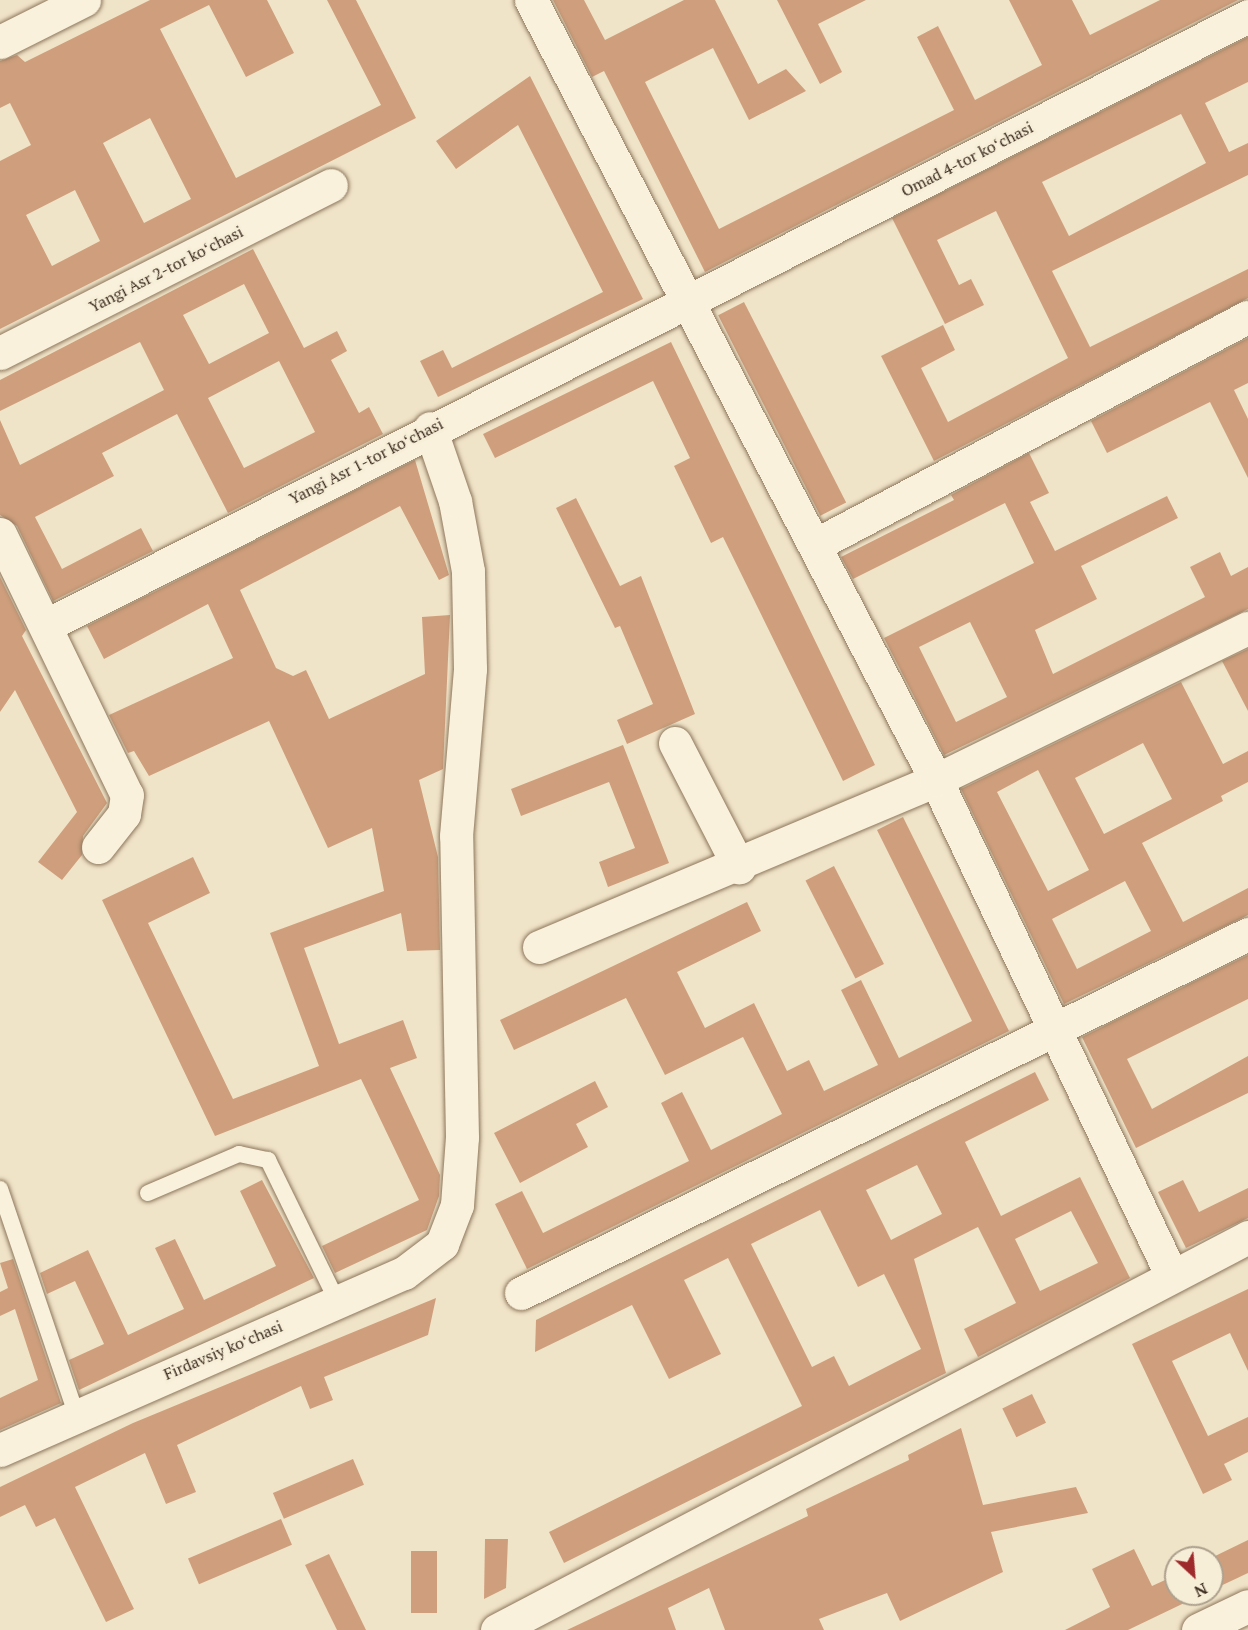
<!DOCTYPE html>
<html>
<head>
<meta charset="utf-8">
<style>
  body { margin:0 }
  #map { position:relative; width:1248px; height:1630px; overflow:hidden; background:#f0e4c8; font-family:"PT Serif",serif }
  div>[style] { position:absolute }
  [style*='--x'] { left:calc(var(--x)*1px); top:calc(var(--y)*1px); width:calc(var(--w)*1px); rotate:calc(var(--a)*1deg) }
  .building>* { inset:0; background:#cf9f7d; transform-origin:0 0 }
  .roads { filter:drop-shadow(0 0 2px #8d765c) drop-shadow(0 0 2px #8d765c) }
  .lane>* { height:16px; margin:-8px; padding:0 8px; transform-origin:8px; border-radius:8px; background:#faf1dc }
  .street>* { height:33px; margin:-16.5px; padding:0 16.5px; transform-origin:16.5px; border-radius:16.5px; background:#faf1dc }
  .secondary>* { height:33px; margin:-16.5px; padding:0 16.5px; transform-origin:16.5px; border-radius:16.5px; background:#faf1dc }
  span { translate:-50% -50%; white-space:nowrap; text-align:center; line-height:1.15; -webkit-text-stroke:5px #f7eed8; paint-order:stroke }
  .street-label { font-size:16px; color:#3d2e20 }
  .north { position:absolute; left:1164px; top:1546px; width:60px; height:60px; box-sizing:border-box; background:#f7eed8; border:2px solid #ada18e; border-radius:50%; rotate:154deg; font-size:16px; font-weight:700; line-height:24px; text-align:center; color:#3d2e20 }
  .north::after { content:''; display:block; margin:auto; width:21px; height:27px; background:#9e2a2b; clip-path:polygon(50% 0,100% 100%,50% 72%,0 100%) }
</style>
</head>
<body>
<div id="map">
  <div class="building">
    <div style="clip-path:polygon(evenodd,150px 0,267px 0,294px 53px,246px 77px,209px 5px,160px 29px,236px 178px,381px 105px,327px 0,356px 0,416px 118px,0 329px,0 161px,31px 145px,10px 103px,0 108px,0 61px,17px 55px,25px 62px,150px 0,150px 118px,191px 199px,144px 223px,103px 143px,150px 118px,150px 0,75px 190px,100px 241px,52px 266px,26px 215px,75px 190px)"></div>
    <div style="clip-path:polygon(553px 0,584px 0,605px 40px,684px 0,715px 0,758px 84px,786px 69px,806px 91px,749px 120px,713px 48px,645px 82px,719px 229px,954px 110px,917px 37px,938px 26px,975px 100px,1042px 65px,1009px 0,1072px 0,1090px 35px,1160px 0,1238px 0,705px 272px,604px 71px,592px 77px)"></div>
    <div style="clip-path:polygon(777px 0,866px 0,818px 24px,842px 72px,820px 84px)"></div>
    <div style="clip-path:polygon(evenodd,1248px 37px,1248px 82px,1205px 103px,1229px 152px,1248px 143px,1248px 175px,1052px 271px,1090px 347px,1248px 269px,1248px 298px,934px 461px,881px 356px,943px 325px,955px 350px,921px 368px,948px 422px,1068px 358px,996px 211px,937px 240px,959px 285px,971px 279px,984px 305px,945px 324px,892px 218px,1248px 37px,1181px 114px,1206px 163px,1069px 236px,1042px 182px,1181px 114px)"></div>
    <div style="clip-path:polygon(530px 76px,643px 299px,438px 397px,420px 361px,443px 350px,452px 368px,603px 292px,518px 125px,456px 169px,436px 141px)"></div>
    <div style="clip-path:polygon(evenodd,253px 249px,304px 348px,337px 331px,347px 351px,331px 360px,359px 413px,369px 407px,383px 434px,228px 513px,177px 414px,102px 453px,114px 476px,35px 517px,62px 569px,141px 528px,153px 551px,53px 601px,17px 526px,0 515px,0 420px,20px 465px,164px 390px,140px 342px,0 411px,0 380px,253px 249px,244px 284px,269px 333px,209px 364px,183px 315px,244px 284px,253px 249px,279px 361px,315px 432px,244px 468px,208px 398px,279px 361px)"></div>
    <div style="left:744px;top:302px;width:225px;height:29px;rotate:63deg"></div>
    <div style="clip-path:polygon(1248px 338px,1248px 383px,1234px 390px,1248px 419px,1248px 478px,1210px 402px,1107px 453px,1091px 421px)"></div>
    <div style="clip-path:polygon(671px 342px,875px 765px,843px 781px,723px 537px,711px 543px,674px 466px,690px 458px,653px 381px,495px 458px,483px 434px)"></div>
    <div style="clip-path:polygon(evenodd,1029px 453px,1049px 493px,1030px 502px,1055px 551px,1167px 496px,1178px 518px,1081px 566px,1097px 599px,1035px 630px,1053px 674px,1205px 597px,1190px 567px,1220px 552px,1231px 576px,1248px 567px,1248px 609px,944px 755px,884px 638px,1034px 563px,1005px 503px,853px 579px,841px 557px,954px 500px,951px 495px,1029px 453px,970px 622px,1007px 697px,956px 722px,919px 647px,970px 622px)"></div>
    <div style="clip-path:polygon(415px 460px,449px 575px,439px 580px,400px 506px,240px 590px,276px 668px,293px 676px,306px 670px,329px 719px,425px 674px,422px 617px,450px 615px,443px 769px,419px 780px,438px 857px,440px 950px,407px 951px,401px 913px,304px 948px,339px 1044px,403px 1020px,417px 1058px,390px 1068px,440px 1175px,439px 1196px,427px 1230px,335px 1273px,322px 1246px,419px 1200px,361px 1079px,215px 1136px,102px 900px,193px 857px,210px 893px,148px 923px,233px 1099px,319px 1066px,270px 933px,384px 891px,372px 828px,328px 848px,269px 721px,149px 776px,134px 751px,128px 753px,109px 715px,233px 658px,208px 604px,104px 659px,87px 626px)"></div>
    <div style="clip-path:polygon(576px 498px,620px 586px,641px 576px,695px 714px,627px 744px,617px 720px,653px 704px,620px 626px,615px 628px,556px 508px)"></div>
    <div style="clip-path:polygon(0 577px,26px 630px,22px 636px,107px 803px,83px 836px,82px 855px,62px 880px,38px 862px,77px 812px,15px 690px,0 712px)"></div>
    <div style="clip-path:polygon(1248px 649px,1248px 711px,1222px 661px)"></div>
    <div style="clip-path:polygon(evenodd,1181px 682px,1223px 764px,1248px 751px,1248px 782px,1221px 796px,1223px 801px,1142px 843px,1183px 922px,1248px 888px,1248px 915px,1064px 1004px,961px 789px,1181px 682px,1143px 743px,1172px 799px,1104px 834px,1075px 778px,1143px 743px,1181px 682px,1038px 770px,1089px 870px,1048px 891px,997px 792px,1038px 770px,1181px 682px,1125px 881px,1151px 931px,1077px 969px,1052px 919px,1125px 881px)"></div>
    <div style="clip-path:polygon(623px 745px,669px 863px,608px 887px,599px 862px,635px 848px,609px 782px,521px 816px,511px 789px)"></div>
    <div style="clip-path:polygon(903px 817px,1009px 1031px,527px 1269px,495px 1204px,522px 1191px,543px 1233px,689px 1161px,661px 1103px,682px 1092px,711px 1150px,782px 1114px,743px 1037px,665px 1075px,626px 998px,514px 1050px,500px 1020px,747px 902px,761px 931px,677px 972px,705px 1028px,754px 1003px,787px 1071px,809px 1060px,824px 1091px,878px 1065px,841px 990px,861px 980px,899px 1058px,972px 1021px,877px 830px)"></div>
    <div style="left:834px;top:866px;width:110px;height:32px;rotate:63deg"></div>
    <div style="clip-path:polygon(1248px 955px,1248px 999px,1127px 1059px,1152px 1109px,1248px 1056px,1248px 1093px,1136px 1148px,1082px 1037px)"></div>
    <div style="clip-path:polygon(evenodd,1035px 1072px,1049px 1100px,965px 1142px,1001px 1216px,1080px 1177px,1130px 1278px,978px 1357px,964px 1329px,1016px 1303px,978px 1227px,914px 1259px,946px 1373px,564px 1563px,549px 1532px,802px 1406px,728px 1258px,684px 1280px,721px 1354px,669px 1379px,632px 1305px,535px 1352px,536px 1320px,1035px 1072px,917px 1165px,942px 1214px,891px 1240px,866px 1190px,917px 1165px,1035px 1072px,820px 1210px,858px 1287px,884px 1274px,921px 1349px,849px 1386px,834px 1356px,812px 1367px,751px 1244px,820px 1210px,1035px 1072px,1071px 1211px,1098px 1263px,1040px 1291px,1015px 1239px,1071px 1211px)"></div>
    <div style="clip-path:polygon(595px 1081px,608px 1107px,576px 1124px,588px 1147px,520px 1183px,494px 1133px)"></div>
    <div style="clip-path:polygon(262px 1180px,314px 1278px,79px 1390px,69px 1360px,104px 1344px,75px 1281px,47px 1294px,40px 1273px,88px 1250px,128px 1335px,184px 1309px,155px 1248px,175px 1239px,204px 1300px,276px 1266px,240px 1191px)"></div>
    <div style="clip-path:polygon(1183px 1180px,1199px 1212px,1248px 1188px,1248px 1218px,1186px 1248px,1158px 1192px)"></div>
    <div style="clip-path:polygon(13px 1259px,61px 1403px,0 1430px,0 1398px,38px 1380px,15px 1309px,0 1316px,0 1292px,8px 1288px,0 1263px)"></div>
    <div style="clip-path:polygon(1248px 1289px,1248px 1371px,1230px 1333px,1172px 1361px,1208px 1436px,1248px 1417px,1248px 1452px,1224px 1464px,1232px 1480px,1203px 1494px,1132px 1344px)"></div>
    <div style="clip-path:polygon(436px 1298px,428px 1335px,324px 1377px,333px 1400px,310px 1409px,301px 1386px,177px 1445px,196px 1492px,166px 1504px,145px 1453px,75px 1487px,134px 1609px,106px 1622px,55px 1518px,36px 1527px,25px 1505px,0 1517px,0 1487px,133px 1423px)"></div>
    <div style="left:1032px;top:1394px;width:32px;height:33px;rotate:64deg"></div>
    <div style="clip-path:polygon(961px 1428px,983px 1505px,1076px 1487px,1088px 1513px,991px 1532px,1003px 1572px,900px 1621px,887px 1593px,819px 1619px,824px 1630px,725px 1630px,709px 1588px,668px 1608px,676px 1630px,567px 1630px,808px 1516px,806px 1509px,909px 1460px,908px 1455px)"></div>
    <div style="left:353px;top:1459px;width:28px;height:87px;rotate:67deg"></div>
    <div style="left:281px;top:1519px;width:28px;height:101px;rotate:67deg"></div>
    <div style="clip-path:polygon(485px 1539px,508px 1539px,506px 1588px,484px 1599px)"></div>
    <div style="clip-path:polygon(1248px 1540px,1248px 1573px,1212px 1590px,1211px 1558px)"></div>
    <div style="clip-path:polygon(1134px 1549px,1152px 1586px,1176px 1575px,1176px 1594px,1203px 1594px,1128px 1630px,1065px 1630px,1110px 1607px,1092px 1569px)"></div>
    <div style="left:411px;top:1551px;width:26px;height:62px"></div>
    <div style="clip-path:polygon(329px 1554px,366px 1630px,337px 1630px,305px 1565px)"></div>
  </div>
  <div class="roads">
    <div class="lane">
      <div style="--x:0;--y:1189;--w:237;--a:71.3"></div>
      <div style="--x:148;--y:1193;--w:99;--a:-23.2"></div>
      <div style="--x:239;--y:1154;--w:30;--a:12"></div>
      <div style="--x:268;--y:1160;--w:157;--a:63.9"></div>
    </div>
    <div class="street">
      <div style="--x:531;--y:0;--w:879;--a:62.56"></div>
      <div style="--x:936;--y:780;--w:547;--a:64.56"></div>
      <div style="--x:0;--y:42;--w:94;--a:-26.6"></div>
      <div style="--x:0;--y:353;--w:371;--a:-26.9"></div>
      <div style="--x:0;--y:534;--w:290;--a:64.1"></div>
      <div style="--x:127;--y:795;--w:19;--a:99"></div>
      <div style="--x:124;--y:814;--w:42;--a:128.2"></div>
      <div style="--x:815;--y:545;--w:489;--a:-27.8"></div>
      <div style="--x:47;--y:625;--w:717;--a:-26.78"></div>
      <div style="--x:675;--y:743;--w:140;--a:62.7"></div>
      <div style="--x:539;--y:947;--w:431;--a:-22.8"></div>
      <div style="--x:936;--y:780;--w:347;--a:-26"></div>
      <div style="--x:521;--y:1293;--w:811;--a:-26.28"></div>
      <div style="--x:0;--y:1450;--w:441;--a:-23.7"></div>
      <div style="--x:404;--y:1273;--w:48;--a:-37.3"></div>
      <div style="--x:442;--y:1244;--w:42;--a:-69"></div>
      <div style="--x:457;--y:1205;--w:68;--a:-85.8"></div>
      <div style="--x:462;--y:1137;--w:301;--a:-91.1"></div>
      <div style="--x:456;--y:836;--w:168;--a:-85.2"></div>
      <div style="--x:470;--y:669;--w:98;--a:-91.2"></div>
      <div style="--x:468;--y:571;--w:71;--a:-100.5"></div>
      <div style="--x:455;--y:501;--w:77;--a:-108.9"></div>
      <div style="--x:497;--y:1630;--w:848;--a:-27.62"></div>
      <div style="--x:1198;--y:1630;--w:55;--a:-25.6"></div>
    </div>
    <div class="secondary">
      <div style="--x:687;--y:302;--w:630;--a:-27.01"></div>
    </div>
  </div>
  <div class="street-label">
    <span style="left:967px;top:159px;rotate:-27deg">Omad 4-tor koʻchasi</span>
    <span style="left:166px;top:269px;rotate:-27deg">Yangi Asr 2-tor koʻchasi</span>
    <span style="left:366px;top:461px;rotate:-27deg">Yangi Asr 1-tor koʻchasi</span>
    <span style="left:223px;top:1350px;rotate:-23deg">Firdavsiy koʻchasi</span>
  </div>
  <div class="north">N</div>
</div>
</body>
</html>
